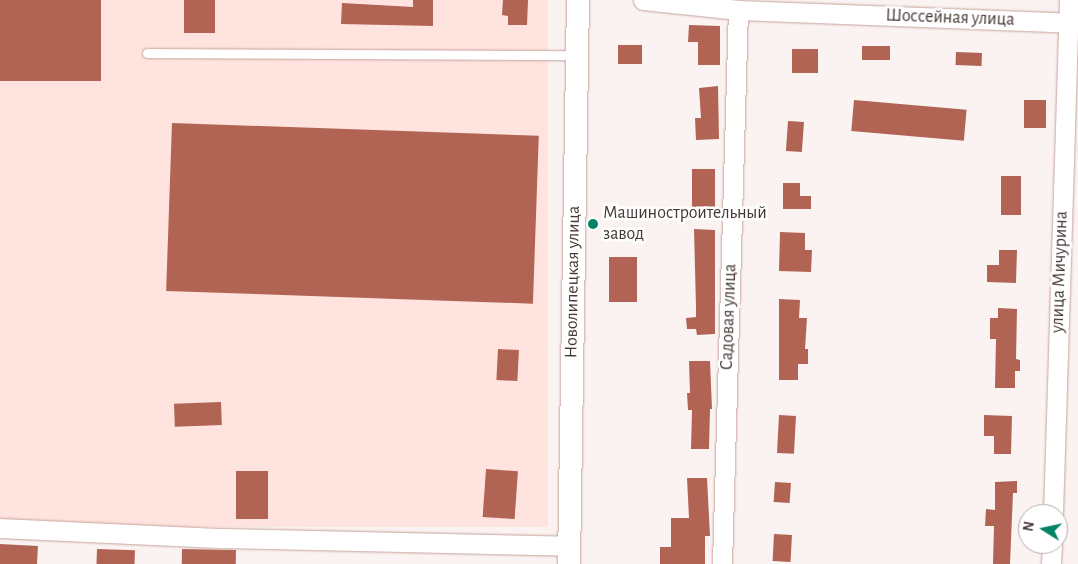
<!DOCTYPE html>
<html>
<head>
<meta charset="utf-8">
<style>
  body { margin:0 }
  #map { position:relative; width:1078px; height:564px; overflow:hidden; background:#faf3f1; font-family:"Alegreya Sans",sans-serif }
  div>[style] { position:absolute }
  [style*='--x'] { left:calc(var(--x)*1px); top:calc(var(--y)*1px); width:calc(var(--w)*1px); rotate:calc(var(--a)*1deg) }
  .built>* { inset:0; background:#ffe3de; transform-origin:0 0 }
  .building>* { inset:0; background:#b16454; transform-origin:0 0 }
  .roads { filter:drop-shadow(0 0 1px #c6a39c) drop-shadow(0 0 1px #c6a39c) }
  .service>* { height:9px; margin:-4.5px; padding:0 4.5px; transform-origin:4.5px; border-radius:4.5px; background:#fff }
  .minor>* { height:19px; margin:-9.5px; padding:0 9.5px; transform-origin:9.5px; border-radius:9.5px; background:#fff }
  .tertiary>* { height:22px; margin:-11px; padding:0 11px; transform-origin:11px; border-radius:11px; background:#fff }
  .dots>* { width:14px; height:14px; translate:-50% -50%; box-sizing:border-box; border:2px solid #fff; border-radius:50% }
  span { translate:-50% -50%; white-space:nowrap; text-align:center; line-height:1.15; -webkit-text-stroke:5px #fff; paint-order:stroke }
  .street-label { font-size:18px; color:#453734 }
  .poi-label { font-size:18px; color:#453734 }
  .left { translate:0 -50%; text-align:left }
  .north { position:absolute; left:1018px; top:504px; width:50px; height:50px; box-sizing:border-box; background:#fff; border:1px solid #b5afae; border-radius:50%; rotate:280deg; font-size:14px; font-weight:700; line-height:20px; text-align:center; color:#453734 }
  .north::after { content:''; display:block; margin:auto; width:18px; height:22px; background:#038466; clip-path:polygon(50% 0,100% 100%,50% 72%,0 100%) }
</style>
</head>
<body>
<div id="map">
  <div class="built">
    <div style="left:0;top:0;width:548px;height:527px"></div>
  </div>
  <div class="building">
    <div style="left:0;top:0;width:101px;height:81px"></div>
    <div style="left:184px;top:0;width:31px;height:33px"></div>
    <div style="clip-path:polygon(413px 0,433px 0,433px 26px,341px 24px,342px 3px,413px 7px)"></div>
    <div style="clip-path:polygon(503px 0,528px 0,527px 25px,508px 25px,508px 16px,502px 15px)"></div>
    <div style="clip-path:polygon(689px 25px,720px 26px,720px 65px,698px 65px,698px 42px,688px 42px)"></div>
    <div style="left:642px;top:45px;width:19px;height:24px;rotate:90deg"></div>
    <div style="left:862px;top:46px;width:28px;height:14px"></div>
    <div style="left:792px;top:49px;width:26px;height:24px"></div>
    <div style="left:956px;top:52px;width:26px;height:13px;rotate:2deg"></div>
    <div style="clip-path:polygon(718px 86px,719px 139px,696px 140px,695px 118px,701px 118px,699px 88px)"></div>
    <div style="left:854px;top:100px;width:113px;height:31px;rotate:5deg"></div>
    <div style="left:1024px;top:100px;width:22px;height:28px"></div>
    <div style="left:788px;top:121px;width:16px;height:30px;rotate:4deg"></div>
    <div style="left:172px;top:123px;width:367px;height:168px;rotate:2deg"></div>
    <div style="left:692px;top:169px;width:23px;height:38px"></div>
    <div style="left:1001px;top:176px;width:20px;height:39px"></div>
    <div style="clip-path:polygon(783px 183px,800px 183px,800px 196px,811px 196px,811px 209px,783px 209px)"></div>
    <div style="clip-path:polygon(694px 229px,715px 230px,715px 334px,697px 335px,696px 329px,687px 329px,686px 318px,696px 317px,696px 307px)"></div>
    <div style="clip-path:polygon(780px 232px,805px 233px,805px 250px,812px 250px,811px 272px,779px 271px)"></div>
    <div style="clip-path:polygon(999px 250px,1017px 250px,1016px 283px,987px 282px,987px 265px,999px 265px)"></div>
    <div style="left:609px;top:257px;width:28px;height:45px"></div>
    <div style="clip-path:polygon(779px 299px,800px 300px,799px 318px,807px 318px,805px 349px,808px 349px,808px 364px,798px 364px,798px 380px,779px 380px)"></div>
    <div style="clip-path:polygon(998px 308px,1017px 309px,1016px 359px,1020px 360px,1020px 371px,1015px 371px,1015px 388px,995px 388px,996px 339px,990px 339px,990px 318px,998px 318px)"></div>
    <div style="left:498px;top:349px;width:21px;height:31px;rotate:3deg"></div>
    <div style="clip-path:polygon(689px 361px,710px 361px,712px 409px,710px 409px,709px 449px,691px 449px,692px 410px,688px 410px,687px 393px,690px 393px)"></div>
    <div style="left:221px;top:402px;width:23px;height:47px;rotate:88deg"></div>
    <div style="left:779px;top:415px;width:17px;height:38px;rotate:3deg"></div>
    <div style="clip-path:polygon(984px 415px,1012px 416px,1011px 454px,994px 454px,994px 436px,984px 436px)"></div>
    <div style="left:486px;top:469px;width:32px;height:48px;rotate:4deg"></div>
    <div style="left:236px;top:471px;width:32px;height:48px"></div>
    <div style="clip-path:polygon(687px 478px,707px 478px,710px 536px,705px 536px,705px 564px,660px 564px,660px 547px,671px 547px,671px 518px,689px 518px)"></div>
    <div style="clip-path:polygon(1017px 481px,1017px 493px,1013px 493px,1010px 564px,993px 564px,994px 526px,985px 526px,986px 509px,995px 510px,995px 482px)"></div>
    <div style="left:775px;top:482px;width:16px;height:20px;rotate:4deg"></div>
    <div style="left:774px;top:534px;width:18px;height:27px;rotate:3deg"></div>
    <div style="left:0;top:544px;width:38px;height:20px;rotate:3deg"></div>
    <div style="left:97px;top:549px;width:38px;height:15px;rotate:2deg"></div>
    <div style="left:182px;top:549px;width:54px;height:15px;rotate:1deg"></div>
  </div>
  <div class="roads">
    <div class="service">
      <div style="--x:147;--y:53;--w:430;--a:0.3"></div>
    </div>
    <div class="minor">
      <div style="--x:643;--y:0;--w:96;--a:6"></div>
      <div style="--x:738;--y:10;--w:340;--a:2.2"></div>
      <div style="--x:1053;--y:514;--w:514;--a:-88.22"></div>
      <div style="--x:0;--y:528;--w:224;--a:2.6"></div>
      <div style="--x:224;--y:538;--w:346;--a:1.3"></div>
      <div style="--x:722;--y:564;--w:554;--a:-88.35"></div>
      <div style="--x:1051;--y:564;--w:20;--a:-87"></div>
    </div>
    <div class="tertiary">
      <div style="--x:569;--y:564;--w:564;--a:-89.09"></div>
    </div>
  </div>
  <div class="dots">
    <div style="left:593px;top:224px;background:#038466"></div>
  </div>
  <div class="street-label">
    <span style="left:950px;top:18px;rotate:2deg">Шоссейная улица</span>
    <span style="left:1060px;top:272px;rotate:-88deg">улица Мичурина</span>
    <span style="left:573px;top:282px;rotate:-89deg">Новолипецкая улица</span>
    <span style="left:729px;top:317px;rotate:-88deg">Садовая улица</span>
  </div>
  <div class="poi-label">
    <span class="left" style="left:603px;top:224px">Машиностроительный<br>завод</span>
  </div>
  <div class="north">N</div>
</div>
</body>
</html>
